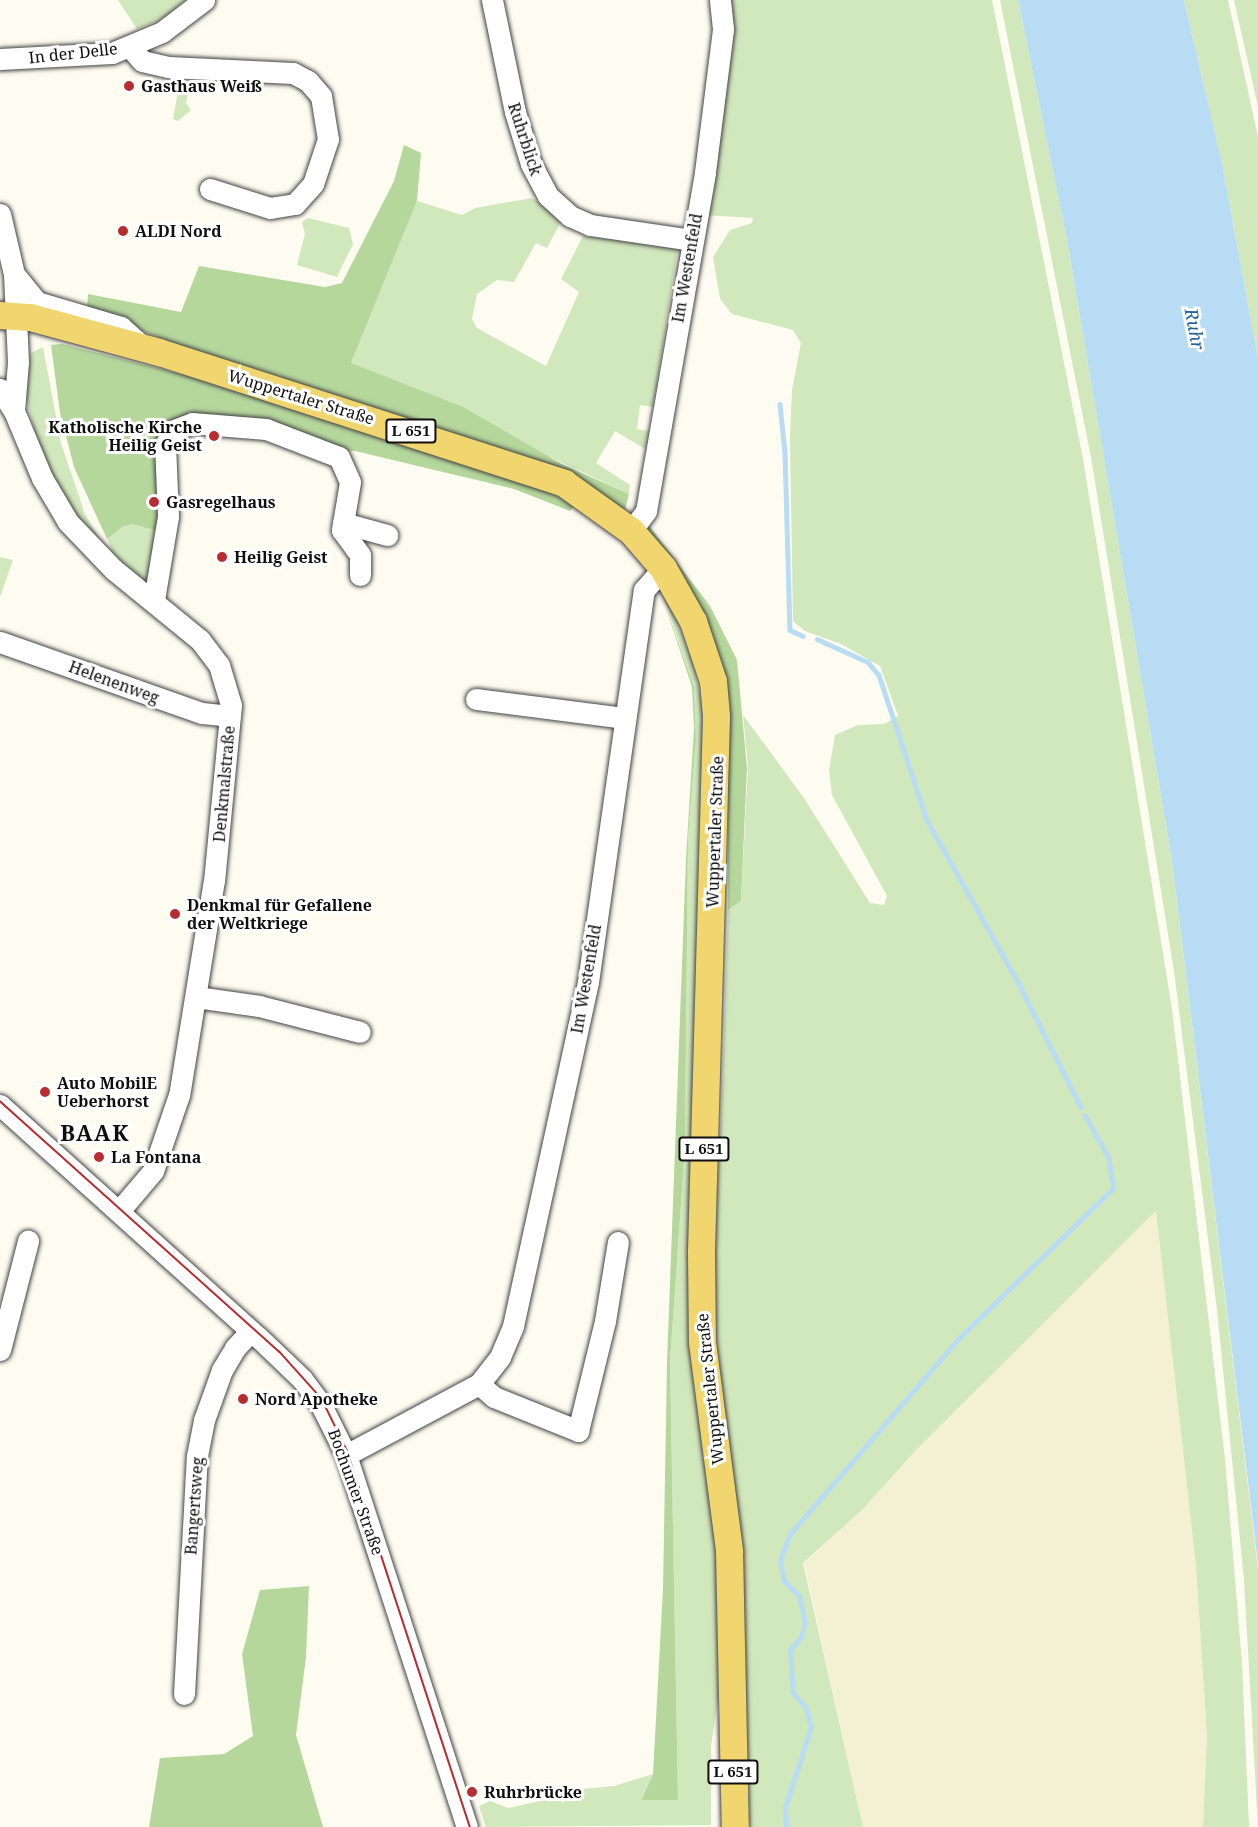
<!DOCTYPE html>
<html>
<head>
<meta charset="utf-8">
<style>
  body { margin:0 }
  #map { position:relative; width:1258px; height:1827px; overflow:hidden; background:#fefcf1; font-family:"Noto Serif",serif }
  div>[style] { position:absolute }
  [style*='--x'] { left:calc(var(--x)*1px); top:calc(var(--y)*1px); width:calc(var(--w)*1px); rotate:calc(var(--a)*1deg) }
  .farmland>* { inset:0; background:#f3f1d2 }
  .green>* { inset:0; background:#d1e7bc }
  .forest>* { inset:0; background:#b5d79c }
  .water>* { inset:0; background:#b8dcf3 }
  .stream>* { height:4.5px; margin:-2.25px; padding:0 2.25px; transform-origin:2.25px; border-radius:2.25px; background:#b8dcf3 }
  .roads { filter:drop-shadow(0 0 2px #424242) drop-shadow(0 0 2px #424242) }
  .minor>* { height:21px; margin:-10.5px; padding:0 10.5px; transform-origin:10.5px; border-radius:10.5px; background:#fff }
  .major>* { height:27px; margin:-13.5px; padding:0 13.5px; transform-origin:13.5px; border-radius:13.5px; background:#f1d56e }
  .tram>* { height:1.5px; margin:-0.75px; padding:0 0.75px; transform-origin:0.75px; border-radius:0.75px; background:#b82d30 }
  .dots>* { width:16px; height:16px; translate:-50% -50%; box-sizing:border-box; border:3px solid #fff; border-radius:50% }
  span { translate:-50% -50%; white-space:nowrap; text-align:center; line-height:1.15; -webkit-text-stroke:6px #fff; paint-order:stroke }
  .shield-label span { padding:2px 4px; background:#fff; border:2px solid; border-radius:4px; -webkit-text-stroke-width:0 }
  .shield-label { font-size:15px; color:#0f0f0f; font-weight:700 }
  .street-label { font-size:16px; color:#0f0f0f }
  .poi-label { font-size:16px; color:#0f0f0f; font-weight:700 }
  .left { translate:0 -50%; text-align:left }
  .right { translate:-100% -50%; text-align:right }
  .water-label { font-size:18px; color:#1e619b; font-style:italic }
  .district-label { font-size:22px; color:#0f0f0f; font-weight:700; letter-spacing:1.5px }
</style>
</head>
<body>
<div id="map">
  <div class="farmland">
    <div style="clip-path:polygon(1156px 1211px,1196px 1566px,1207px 1737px,1203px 1827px,863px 1827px,804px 1563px,862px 1510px,918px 1448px)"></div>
  </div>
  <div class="green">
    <div style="clip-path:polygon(118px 0,186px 0,162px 19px,137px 29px)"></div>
    <div style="clip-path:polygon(729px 0,992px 0,1083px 459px,1172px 1009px,1225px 1459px,1242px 1663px,1249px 1827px,1203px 1827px,1207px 1737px,1196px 1566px,1156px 1211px,918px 1448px,862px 1510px,803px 1563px,863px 1827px,750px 1827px,742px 1587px,709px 1290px,721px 1127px,728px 910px,741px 901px,748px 767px,743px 715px,804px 798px,870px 903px,884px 905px,887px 896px,832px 795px,829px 770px,835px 735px,858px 725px,884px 724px,898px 716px,880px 666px,841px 644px,805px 631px,793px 621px,790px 438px,792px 390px,801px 343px,793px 330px,732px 314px,720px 299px,713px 257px,730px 230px,752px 223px,753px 218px,703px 215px)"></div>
    <div style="clip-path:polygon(1000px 0,1018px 0,1067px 240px,1172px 861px,1258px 1569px,1258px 1827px,1244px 1580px,1217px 1310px,1174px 971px,1091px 457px)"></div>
    <div style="clip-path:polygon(1184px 0,1228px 0,1258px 137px,1258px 359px,1222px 163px)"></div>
    <div style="clip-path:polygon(1234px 0,1258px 0,1258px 107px)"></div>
    <div style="clip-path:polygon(180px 80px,190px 81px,186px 103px,191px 110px,178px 121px,173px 119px)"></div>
    <div style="clip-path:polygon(532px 198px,563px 218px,547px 248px,536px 243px,514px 282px,497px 280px,477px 294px,472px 319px,477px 328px,546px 366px,579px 292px,561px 279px,583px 236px,678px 247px,653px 407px,640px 405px,637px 429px,649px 431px,645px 449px,615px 431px,596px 463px,630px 485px,629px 494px,351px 363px,417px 201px,462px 215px,475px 208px)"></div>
    <div style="clip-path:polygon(308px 218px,349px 228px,353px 244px,337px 277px,297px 265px,305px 234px,302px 222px)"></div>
    <div style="clip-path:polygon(43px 347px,61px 443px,85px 514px,102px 543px,78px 518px,42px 460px,24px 389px,31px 353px)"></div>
    <div style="clip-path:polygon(134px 524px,164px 532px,154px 592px,117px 564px,107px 538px,122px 527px)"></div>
    <div style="clip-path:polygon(0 557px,13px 560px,0 597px)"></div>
    <div style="clip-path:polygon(663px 595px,673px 609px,694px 667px,702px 704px,719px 1694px,711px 1746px,711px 1825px,486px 1827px,479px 1806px,490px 1801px,508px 1808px,558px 1797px,559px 1791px,614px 1786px,653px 1774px,641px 1799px,678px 1800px,670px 1362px,685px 1146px,688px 839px,696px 740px,694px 687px)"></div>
  </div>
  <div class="forest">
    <div style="clip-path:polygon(404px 145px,421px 153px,417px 201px,351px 363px,463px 407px,562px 464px,629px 494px,625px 510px,528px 458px,203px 354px,87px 310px,88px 294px,181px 312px,199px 266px,325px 287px,342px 283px,394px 181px)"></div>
    <div style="clip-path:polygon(62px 344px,284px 400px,532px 482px,574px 506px,570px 511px,514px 489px,355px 451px,338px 452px,331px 447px,174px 428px,165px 533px,133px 524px,122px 527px,107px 539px,74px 467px,60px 413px,51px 345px)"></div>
    <div style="clip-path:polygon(648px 524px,710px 606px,737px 660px,747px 768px,741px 901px,728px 910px,728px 741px,647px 532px)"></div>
    <div style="clip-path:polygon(661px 593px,694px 687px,696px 740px,688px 839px,685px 1146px,670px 1362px,678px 1800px,641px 1800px,653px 1774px,663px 1589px,667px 1362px,686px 858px,694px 728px,692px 687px)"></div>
    <div style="clip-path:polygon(309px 1586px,306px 1657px,296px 1735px,323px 1827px,149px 1827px,160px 1758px,224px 1754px,253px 1736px,242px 1654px,260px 1590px)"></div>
  </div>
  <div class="water">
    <div style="clip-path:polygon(1018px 0,1184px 0,1222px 163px,1258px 359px,1258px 1564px,1172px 861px,1067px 240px)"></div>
  </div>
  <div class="stream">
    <div style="--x:780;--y:404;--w:48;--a:84.1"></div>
    <div style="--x:785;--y:452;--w:178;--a:88.4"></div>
    <div style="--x:790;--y:630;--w:14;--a:25"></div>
    <div style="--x:817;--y:639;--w:56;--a:24.3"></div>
    <div style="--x:868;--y:662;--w:17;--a:50"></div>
    <div style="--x:879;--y:675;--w:153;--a:71.7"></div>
    <div style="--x:927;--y:820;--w:186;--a:60.7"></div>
    <div style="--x:1018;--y:982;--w:140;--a:63.3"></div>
    <div style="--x:786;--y:1827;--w:19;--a:-93"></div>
    <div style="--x:785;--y:1808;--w:85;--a:-72.2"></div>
    <div style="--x:811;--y:1727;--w:20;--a:-105"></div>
    <div style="--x:806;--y:1708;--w:20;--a:-131"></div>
    <div style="--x:793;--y:1693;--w:43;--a:-94"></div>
    <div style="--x:790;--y:1650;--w:17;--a:-50"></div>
    <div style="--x:801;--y:1637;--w:15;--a:-74"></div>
    <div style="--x:805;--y:1623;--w:28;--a:-103"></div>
    <div style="--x:799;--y:1596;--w:21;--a:-135"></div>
    <div style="--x:784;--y:1581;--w:20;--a:-101"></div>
    <div style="--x:780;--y:1561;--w:29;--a:-70"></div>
    <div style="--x:790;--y:1534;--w:259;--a:-49.2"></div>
    <div style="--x:959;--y:1338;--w:215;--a:-44.2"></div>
    <div style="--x:1113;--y:1188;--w:31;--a:-99"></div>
    <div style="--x:1108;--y:1157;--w:47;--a:-119.3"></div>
  </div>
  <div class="roads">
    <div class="minor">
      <div style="--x:492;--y:0;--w:114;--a:78.4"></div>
      <div style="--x:515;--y:112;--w:54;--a:72.9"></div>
      <div style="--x:531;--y:164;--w:36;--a:62"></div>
      <div style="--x:548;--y:196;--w:30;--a:42"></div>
      <div style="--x:570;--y:216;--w:22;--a:24"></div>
      <div style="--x:590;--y:225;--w:102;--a:8.4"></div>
      <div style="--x:130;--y:47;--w:18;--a:49"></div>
      <div style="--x:142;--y:61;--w:28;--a:13"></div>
      <div style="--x:169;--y:67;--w:124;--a:2.8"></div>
      <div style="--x:293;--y:73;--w:17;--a:28"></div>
      <div style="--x:308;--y:81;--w:20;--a:49"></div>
      <div style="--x:321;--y:96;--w:44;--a:80.8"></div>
      <div style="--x:328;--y:139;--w:47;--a:108.4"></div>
      <div style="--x:313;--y:184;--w:27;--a:132"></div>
      <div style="--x:295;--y:204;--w:25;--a:171"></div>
      <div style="--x:270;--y:208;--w:63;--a:-162.4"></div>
      <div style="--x:0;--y:59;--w:112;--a:-3.1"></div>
      <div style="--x:112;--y:53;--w:54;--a:-22.8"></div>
      <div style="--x:162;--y:32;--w:53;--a:-37.3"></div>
      <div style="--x:0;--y:214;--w:62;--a:76.9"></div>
      <div style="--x:14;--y:274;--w:88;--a:87.4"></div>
      <div style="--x:18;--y:362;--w:49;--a:94.7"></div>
      <div style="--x:14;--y:274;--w:36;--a:51"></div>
      <div style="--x:37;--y:302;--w:88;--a:16.6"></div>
      <div style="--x:121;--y:327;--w:30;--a:42"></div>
      <div style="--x:0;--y:389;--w:26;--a:58"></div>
      <div style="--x:14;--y:411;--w:73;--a:67.3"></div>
      <div style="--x:42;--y:478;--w:51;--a:59.4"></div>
      <div style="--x:68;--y:522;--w:65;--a:46.2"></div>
      <div style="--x:113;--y:569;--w:112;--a:39.2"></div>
      <div style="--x:200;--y:640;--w:31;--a:53"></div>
      <div style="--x:219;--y:665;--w:42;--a:73.3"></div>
      <div style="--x:231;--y:705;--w:176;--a:95.5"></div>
      <div style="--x:214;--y:880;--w:218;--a:99.2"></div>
      <div style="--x:179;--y:1095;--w:80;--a:108.9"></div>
      <div style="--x:153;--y:1171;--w:52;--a:130.4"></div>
      <div style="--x:343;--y:523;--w:46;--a:15.3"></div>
      <div style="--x:631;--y:531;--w:25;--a:-53"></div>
      <div style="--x:646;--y:511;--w:344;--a:-80.1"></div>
      <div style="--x:705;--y:172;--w:144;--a:-82.8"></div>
      <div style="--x:723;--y:29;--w:29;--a:-96"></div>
      <div style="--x:154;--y:600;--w:85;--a:-80.5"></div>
      <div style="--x:168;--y:516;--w:71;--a:-92.4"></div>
      <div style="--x:165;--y:445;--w:17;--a:-59"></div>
      <div style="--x:174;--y:430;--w:19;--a:-21"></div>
      <div style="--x:192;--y:423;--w:74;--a:4.6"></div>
      <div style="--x:266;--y:429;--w:78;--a:21"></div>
      <div style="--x:339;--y:457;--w:27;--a:66"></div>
      <div style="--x:350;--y:482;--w:49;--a:99.5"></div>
      <div style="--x:342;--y:530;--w:31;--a:54"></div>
      <div style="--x:360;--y:555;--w:20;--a:90"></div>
      <div style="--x:0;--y:642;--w:214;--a:19.4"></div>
      <div style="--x:202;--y:713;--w:28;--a:6"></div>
      <div style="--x:476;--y:699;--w:150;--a:7.3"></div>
      <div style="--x:196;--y:997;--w:64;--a:8.1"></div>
      <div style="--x:259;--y:1006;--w:104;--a:14.4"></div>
      <div style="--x:0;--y:1105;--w:347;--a:42"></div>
      <div style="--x:258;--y:1337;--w:61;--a:43.7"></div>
      <div style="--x:302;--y:1379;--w:30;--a:53"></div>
      <div style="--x:320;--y:1403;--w:58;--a:63.4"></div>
      <div style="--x:346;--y:1455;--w:391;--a:72"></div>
      <div style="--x:0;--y:1350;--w:113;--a:-75.6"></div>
      <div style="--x:479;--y:1384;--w:20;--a:41"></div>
      <div style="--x:494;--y:1397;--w:91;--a:22"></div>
      <div style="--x:578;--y:1431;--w:113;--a:-76.2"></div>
      <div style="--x:605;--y:1321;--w:80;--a:-80.7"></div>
      <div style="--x:346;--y:1455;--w:151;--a:-28.1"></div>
      <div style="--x:479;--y:1384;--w:34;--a:-52"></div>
      <div style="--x:500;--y:1357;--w:34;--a:-67"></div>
      <div style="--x:513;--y:1326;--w:352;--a:-77.7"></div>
      <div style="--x:588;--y:982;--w:396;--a:-81.9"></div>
      <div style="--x:644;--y:590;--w:29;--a:-49"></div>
      <div style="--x:184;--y:1694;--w:238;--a:-86.9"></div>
      <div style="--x:197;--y:1456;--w:37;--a:-79"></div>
      <div style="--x:204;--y:1420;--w:53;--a:-70.2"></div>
      <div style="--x:222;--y:1370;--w:26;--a:-59"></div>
      <div style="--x:235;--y:1348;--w:23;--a:-47"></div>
    </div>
    <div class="major">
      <div style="--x:0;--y:315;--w:30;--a:4"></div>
      <div style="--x:30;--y:317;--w:134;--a:15.2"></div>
      <div style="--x:159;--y:352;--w:426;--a:17.9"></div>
      <div style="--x:564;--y:483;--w:82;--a:35.6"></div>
      <div style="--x:631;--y:531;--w:49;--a:49.1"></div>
      <div style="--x:663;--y:568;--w:61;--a:60.5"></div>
      <div style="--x:693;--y:621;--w:63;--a:71.6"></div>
      <div style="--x:713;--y:681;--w:36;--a:85"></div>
      <div style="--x:716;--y:717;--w:535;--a:91.61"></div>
      <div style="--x:701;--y:1252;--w:90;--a:89.4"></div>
      <div style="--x:702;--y:1342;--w:211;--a:82.6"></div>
      <div style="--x:729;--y:1551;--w:276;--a:88.8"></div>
    </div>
  </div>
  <div class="tram">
    <div style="--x:0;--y:1101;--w:375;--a:41.9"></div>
    <div style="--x:279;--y:1351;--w:64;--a:48.1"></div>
    <div style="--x:322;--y:1399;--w:57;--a:63.9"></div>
    <div style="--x:347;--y:1450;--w:397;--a:71.9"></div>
  </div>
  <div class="dots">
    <div style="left:129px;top:86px;background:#b82d30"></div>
    <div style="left:123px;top:231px;background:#b82d30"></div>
    <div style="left:214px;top:436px;background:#b82d30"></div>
    <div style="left:154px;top:502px;background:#b82d30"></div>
    <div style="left:222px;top:557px;background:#b82d30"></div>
    <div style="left:175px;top:914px;background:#b82d30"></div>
    <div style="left:45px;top:1092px;background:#b82d30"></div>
    <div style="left:99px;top:1157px;background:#b82d30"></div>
    <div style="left:243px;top:1399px;background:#b82d30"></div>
    <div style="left:472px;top:1792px;background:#b82d30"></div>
  </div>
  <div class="shield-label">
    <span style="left:411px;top:431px">L 651</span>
    <span style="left:704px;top:1149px">L 651</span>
    <span style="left:733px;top:1772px">L 651</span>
  </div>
  <div class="street-label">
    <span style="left:73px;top:53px;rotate:-6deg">In der Delle</span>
    <span style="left:525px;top:139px;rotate:72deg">Ruhrblick</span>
    <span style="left:687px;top:268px;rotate:-80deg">Im Westenfeld</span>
    <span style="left:301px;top:397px;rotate:17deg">Wuppertaler Straße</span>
    <span style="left:114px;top:682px;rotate:20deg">Helenenweg</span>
    <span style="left:224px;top:784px;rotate:-85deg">Denkmalstraße</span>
    <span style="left:715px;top:832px;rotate:-88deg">Wuppertaler Straße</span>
    <span style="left:586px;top:979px;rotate:-80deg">Im Westenfeld</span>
    <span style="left:710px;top:1389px;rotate:-96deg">Wuppertaler Straße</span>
    <span style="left:356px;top:1492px;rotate:70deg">Bochumer Straße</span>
    <span style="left:194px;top:1506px;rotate:-86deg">Bangertsweg</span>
  </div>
  <div class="poi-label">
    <span class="left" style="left:141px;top:86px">Gasthaus Weiß</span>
    <span class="left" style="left:135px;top:231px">ALDI Nord</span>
    <span class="right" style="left:202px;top:436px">Katholische Kirche<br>Heilig Geist</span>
    <span class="left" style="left:166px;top:502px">Gasregelhaus</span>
    <span class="left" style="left:234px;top:557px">Heilig Geist</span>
    <span class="left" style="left:187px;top:914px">Denkmal für Gefallene<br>der Weltkriege</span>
    <span class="left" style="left:57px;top:1092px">Auto MobilE<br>Ueberhorst</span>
    <span class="left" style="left:111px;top:1157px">La Fontana</span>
    <span class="left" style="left:255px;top:1399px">Nord Apotheke</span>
    <span class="left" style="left:484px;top:1792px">Ruhrbrücke</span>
  </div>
  <div class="water-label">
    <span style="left:1195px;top:329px;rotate:79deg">Ruhr</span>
  </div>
  <div class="district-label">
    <span style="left:95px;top:1133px">BAAK</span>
  </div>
</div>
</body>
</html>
